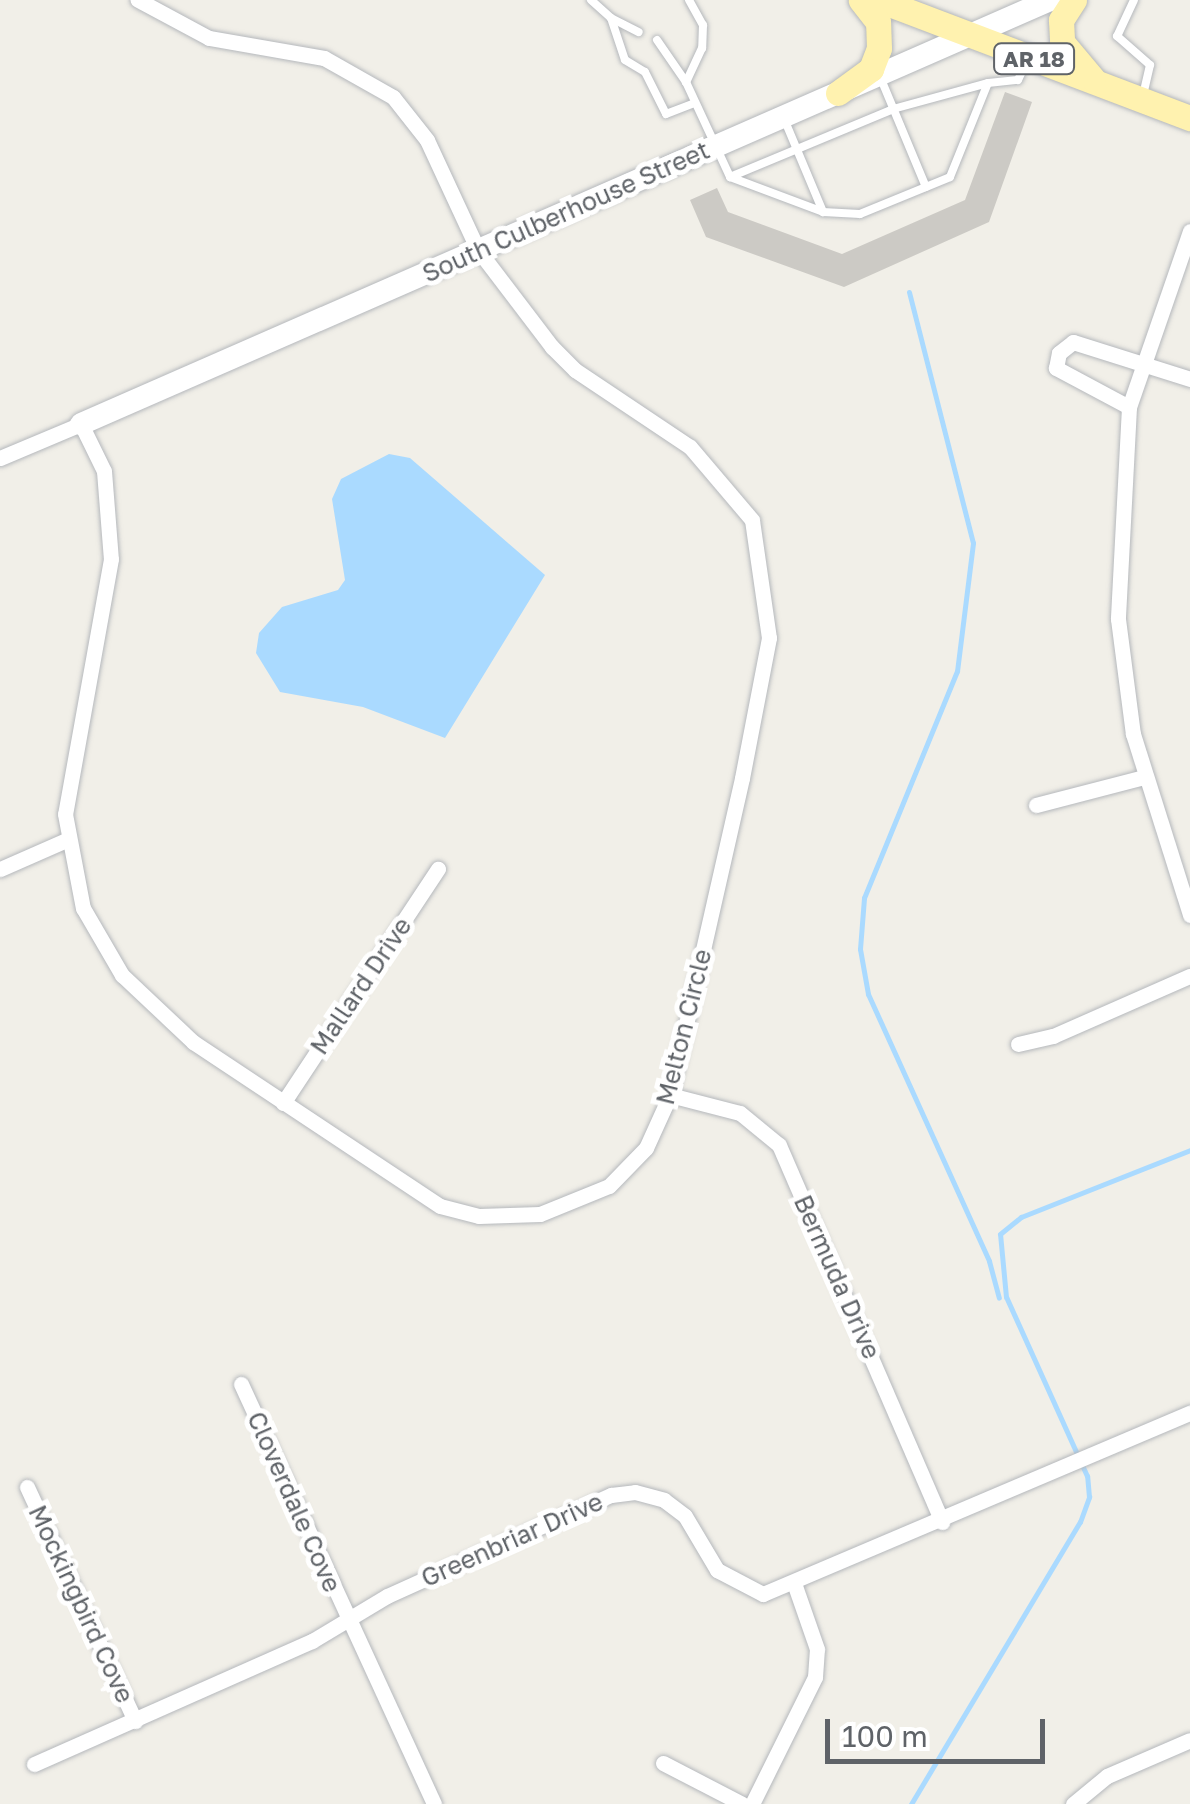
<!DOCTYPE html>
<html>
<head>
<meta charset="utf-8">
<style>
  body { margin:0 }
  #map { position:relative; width:1190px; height:1804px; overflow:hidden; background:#f1efe8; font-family:"Golos Text",sans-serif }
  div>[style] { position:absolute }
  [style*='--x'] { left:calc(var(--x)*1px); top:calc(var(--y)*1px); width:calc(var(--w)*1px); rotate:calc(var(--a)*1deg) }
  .water>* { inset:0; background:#aadaff }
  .stream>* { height:5px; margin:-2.5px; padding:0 2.5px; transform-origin:2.5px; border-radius:2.5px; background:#aadaff }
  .building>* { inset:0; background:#cccac5 }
  .roads { filter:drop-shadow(0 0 2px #b5b8bc) drop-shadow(0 0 2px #b5b8bc) }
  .lane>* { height:8px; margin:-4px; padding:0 4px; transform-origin:4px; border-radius:4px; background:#fff }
  .street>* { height:15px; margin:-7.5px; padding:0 7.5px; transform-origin:7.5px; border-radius:7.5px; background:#fff }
  .secondary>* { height:22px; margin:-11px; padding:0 11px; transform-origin:11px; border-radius:11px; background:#fff }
  .primary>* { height:25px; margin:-12.5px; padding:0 12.5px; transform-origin:12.5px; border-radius:12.5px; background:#fff2af }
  span { translate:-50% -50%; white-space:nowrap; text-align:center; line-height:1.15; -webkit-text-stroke:10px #fff; paint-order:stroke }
  .shield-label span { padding:2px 8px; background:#fff; border:2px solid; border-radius:8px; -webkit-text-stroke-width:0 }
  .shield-label { font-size:22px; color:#5f6368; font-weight:700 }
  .street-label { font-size:25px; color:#5f6368 }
  .scale { position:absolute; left:825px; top:1719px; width:220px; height:45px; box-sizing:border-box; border:5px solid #5f6368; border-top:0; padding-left:12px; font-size:30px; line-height:35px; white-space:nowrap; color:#5f6368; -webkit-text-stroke:8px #fff; paint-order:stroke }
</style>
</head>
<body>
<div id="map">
  <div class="water">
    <div style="clip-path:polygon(389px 454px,410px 458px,545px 575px,445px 738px,363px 707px,280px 692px,256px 653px,259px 633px,282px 607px,338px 590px,345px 580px,332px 499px,341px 479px)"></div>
  </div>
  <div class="stream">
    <div style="--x:909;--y:292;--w:259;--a:75.7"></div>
    <div style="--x:973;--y:543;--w:129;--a:97.1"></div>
    <div style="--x:957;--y:671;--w:245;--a:112.3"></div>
    <div style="--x:864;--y:898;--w:51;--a:94.5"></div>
    <div style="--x:860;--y:949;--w:46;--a:79.9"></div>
    <div style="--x:868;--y:994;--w:293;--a:65.6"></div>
    <div style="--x:989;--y:1261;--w:38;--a:75"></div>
    <div style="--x:911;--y:1804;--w:329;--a:-59.1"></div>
    <div style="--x:1080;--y:1522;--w:27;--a:-70"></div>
    <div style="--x:1089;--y:1497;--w:21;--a:-95"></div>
    <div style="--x:1087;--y:1476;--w:196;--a:-114.3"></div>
    <div style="--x:1006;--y:1297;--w:63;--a:-95.4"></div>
    <div style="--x:1000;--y:1234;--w:27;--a:-39"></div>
    <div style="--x:1021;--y:1217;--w:182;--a:-21.6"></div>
  </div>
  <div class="building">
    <div style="clip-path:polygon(1005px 92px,1032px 102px,989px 222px,844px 287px,706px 237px,690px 200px,717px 188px,728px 212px,842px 254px,965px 200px)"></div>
  </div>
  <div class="roads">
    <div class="lane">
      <div style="--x:591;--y:0;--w:27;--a:42"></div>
      <div style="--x:611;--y:18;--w:44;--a:71.6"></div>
      <div style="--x:625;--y:60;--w:23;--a:31"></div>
      <div style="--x:645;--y:72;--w:47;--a:63.4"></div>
      <div style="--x:666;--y:114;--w:31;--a:-21"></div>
      <div style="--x:689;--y:0;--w:29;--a:61"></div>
      <div style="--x:703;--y:25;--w:23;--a:92"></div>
      <div style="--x:702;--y:48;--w:38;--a:115"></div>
      <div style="--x:686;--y:82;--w:105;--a:65.1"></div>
      <div style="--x:730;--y:177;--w:99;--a:20.6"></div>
      <div style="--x:823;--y:212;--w:37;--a:3"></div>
      <div style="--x:860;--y:214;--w:97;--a:-22.3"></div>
      <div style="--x:950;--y:177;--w:101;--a:-68"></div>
      <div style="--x:988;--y:83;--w:30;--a:-6"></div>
      <div style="--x:1018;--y:80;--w:21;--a:-65"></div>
      <div style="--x:1134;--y:0;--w:40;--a:115"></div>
      <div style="--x:1117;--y:36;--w:44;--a:41.3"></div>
      <div style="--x:1150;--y:65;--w:31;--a:103"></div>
      <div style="--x:611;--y:18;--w:31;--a:27"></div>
      <div style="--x:657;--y:40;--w:51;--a:55.4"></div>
      <div style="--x:881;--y:79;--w:117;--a:67.4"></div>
      <div style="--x:785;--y:121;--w:99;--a:67.3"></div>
      <div style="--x:730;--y:177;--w:177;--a:-22.6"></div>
      <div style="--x:893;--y:109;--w:98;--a:-15.3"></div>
    </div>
    <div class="street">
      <div style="--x:1190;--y:231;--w:186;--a:109.1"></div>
      <div style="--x:1129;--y:407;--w:212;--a:93"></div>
      <div style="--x:1118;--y:619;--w:116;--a:82.6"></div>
      <div style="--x:1133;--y:734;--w:190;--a:72.5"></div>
      <div style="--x:1129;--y:407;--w:83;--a:-151.9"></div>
      <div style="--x:1056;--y:368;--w:15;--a:-79"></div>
      <div style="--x:1059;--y:353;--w:18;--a:-38"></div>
      <div style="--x:1073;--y:342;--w:123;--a:17.5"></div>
      <div style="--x:0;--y:458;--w:88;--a:-22.8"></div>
      <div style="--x:81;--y:424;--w:52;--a:63.9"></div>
      <div style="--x:104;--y:471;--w:88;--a:85.5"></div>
      <div style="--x:111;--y:559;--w:259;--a:100.2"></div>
      <div style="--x:65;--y:814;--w:96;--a:79.2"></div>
      <div style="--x:83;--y:908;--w:78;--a:59.8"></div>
      <div style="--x:122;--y:975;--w:98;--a:43.3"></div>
      <div style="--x:193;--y:1042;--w:296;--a:33.6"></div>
      <div style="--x:440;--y:1206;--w:40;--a:14.4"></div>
      <div style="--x:479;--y:1216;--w:61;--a:-1.9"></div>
      <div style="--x:540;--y:1214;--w:74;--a:-22.1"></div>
      <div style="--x:609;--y:1186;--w:53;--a:-45.8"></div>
      <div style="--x:646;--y:1148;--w:58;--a:-65.6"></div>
      <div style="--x:670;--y:1095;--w:325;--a:-77.2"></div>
      <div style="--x:742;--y:778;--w:143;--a:-79.1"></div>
      <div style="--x:769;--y:638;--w:119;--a:-98.2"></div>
      <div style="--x:752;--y:520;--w:96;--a:-130.3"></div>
      <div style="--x:690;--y:447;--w:138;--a:-146.2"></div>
      <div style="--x:575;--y:370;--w:33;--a:-135"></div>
      <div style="--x:552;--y:347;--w:122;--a:-127.3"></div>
      <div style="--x:478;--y:250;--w:121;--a:-114.9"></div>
      <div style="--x:427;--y:140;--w:55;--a:-128.3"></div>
      <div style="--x:393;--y:97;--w:79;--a:-150.5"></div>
      <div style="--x:324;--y:58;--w:117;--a:-170.1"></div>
      <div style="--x:209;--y:38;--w:81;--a:-151.8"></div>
      <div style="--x:1036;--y:805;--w:112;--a:-14.5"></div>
      <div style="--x:0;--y:869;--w:72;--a:-23.7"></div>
      <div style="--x:1018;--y:1044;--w:36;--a:-13"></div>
      <div style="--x:1053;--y:1036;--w:150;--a:-23.7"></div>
      <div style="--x:670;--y:1095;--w:72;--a:14.4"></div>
      <div style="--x:740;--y:1113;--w:50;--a:39.4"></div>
      <div style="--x:779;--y:1145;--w:411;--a:66.6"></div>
      <div style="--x:283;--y:1103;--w:281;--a:-56.5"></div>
      <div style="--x:241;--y:1384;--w:462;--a:65.3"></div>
      <div style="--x:27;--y:1487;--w:258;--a:65.2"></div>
      <div style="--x:663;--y:1763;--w:89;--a:27.4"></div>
      <div style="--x:34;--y:1764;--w:304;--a:-23.9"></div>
      <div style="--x:312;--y:1641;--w:87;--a:-31"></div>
      <div style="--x:387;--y:1596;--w:246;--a:-24.3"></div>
      <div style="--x:611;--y:1495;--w:24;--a:-7"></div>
      <div style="--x:635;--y:1492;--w:30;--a:15"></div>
      <div style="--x:664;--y:1500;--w:26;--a:37"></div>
      <div style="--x:685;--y:1516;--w:63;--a:59.3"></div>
      <div style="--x:717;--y:1570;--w:52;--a:27.6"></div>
      <div style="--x:763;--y:1594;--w:464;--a:-23"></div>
      <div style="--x:752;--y:1804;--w:142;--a:-63.6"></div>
      <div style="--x:815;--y:1677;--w:28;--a:-86"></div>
      <div style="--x:817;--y:1649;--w:67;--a:-109.2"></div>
      <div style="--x:1073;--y:1804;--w:44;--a:-39.5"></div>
      <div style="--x:1107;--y:1776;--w:90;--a:-23.4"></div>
    </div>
    <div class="secondary">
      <div style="--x:81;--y:424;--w:1058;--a:-23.63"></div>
    </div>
    <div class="primary">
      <div style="--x:879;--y:0;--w:333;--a:20.8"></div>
      <div style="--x:1074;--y:0;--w:24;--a:123"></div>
      <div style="--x:1061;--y:20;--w:22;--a:87"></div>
      <div style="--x:1062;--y:42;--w:48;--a:50"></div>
      <div style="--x:838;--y:93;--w:41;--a:-36"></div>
      <div style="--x:871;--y:69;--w:22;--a:-69"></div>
      <div style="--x:879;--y:48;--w:26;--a:-92"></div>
      <div style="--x:878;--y:22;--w:28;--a:-128"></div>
    </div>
  </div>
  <div class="shield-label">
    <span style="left:1034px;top:59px">AR 18</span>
  </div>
  <div class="street-label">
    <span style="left:566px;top:212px;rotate:-24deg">South Culberhouse Street</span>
    <span style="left:361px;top:986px;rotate:-56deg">Mallard Drive</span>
    <span style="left:684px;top:1027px;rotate:-76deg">Melton Circle</span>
    <span style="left:837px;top:1277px;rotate:66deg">Bermuda Drive</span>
    <span style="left:294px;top:1502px;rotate:66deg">Cloverdale Cove</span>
    <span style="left:512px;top:1540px;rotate:-24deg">Greenbriar Drive</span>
    <span style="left:81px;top:1604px;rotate:65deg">Mockingbird Cove</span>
  </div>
  <div class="scale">100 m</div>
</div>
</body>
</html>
